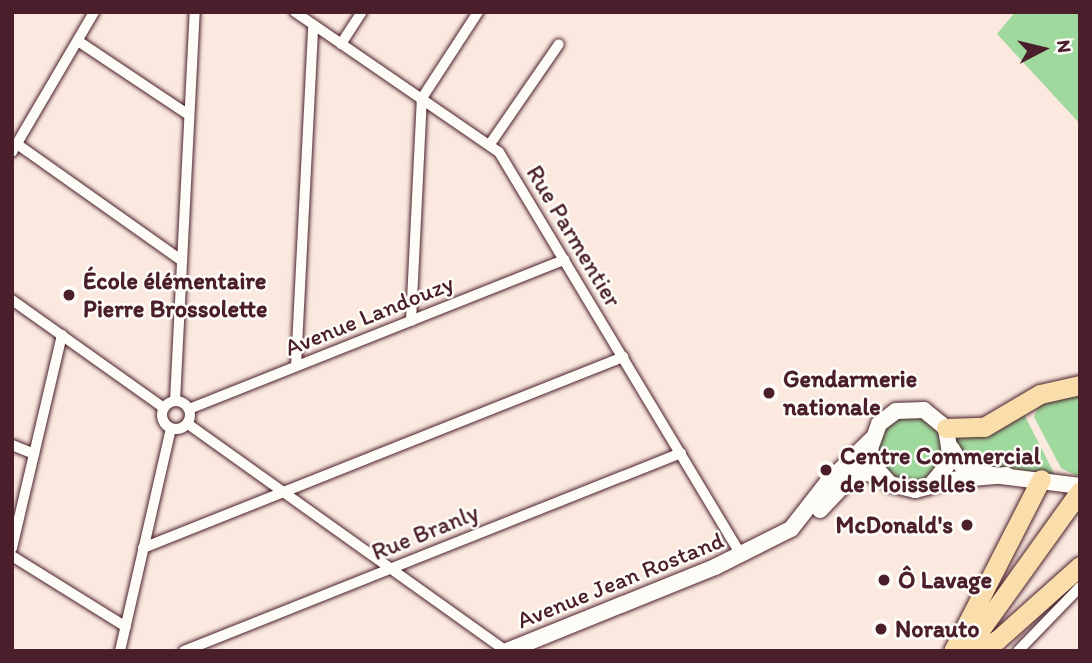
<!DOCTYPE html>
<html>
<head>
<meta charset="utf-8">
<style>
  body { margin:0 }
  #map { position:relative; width:1092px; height:663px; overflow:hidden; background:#fbe9e0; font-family:Itim,sans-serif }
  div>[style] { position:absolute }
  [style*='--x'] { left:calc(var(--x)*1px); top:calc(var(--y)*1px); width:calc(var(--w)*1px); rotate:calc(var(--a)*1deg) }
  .green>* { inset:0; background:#a0d99e }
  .round { border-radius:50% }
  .roads { filter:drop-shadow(0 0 2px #4a1f2b) drop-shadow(0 0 2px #4a1f2b) }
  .street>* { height:10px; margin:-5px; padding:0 5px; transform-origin:5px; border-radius:5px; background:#fdfcf7 }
  .street>.ring { margin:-5px; padding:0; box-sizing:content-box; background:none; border:10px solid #fdfcf7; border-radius:50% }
  .secondary>* { height:16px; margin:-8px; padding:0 8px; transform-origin:8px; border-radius:8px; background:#fdfcf7 }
  .highway>* { height:19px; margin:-9.5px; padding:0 9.5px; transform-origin:9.5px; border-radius:9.5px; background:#f9deab }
  .dots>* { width:19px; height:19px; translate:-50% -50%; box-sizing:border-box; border:4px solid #fdfcf7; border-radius:50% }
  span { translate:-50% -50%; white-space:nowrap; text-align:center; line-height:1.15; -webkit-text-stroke:5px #fdfcf7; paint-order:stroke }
  .street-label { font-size:24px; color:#4a1f2b }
  .poi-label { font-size:24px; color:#4a1f2b; font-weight:700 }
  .left { translate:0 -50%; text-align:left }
  .right { translate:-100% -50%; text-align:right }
  .frame { position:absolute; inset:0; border:14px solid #4a1f2b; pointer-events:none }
  .north { position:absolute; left:1008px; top:14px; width:70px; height:70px; -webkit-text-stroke:5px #fdfcf7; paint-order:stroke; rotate:83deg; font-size:19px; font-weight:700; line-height:28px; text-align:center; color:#4a1f2b }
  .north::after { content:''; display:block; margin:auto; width:24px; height:32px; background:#4a1f2b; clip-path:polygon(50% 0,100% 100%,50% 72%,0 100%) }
</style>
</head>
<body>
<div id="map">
  <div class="green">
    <div style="clip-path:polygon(1015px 12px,1080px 12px,1080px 124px,997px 34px)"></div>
    <div style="clip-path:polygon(1080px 391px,1080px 474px,1079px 477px,1061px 468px,1034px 417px,1039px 404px)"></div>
    <div style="clip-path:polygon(1024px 414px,1055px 475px,978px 469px,959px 457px,956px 435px)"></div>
    <div class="round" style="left:878px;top:415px;width:66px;height:66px"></div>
  </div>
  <div class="roads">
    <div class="street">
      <div style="--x:295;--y:12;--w:247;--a:34.5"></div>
      <div style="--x:499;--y:152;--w:470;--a:59"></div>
      <div style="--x:78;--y:41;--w:133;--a:33.7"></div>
      <div style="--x:341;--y:44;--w:38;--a:-57"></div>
      <div style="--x:17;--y:144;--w:201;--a:35.3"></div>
      <div style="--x:490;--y:144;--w:121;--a:-55.4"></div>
      <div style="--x:12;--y:152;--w:162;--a:-59.6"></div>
      <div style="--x:12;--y:300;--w:186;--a:35.4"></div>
      <div style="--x:411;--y:321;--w:223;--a:-87.2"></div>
      <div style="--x:422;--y:98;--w:103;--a:-56.9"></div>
      <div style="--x:296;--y:366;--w:341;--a:-87.1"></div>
      <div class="ring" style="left:162px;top:401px;width:18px;height:18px"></div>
      <div style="--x:175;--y:401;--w:390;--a:-87.1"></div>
      <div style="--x:189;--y:409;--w:404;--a:-21.7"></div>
      <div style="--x:188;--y:424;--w:391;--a:35.5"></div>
      <div style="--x:12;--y:445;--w:24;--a:22"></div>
      <div style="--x:12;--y:548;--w:219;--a:-76.8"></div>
      <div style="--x:143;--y:548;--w:517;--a:-21.7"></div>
      <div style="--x:12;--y:556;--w:134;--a:31.9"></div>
      <div style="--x:120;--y:651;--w:228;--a:-77.1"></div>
      <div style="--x:184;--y:651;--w:535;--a:-21.72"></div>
      <div style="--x:1018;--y:651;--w:89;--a:-45.9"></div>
    </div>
    <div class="secondary">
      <div style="--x:952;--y:449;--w:20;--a:60"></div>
      <div style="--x:962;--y:466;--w:17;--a:25"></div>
      <div style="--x:977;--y:473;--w:104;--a:7.2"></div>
      <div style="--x:931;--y:485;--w:32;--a:-51"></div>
      <div style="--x:951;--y:460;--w:32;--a:-99"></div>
      <div style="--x:946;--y:428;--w:28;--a:-141"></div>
      <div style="--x:924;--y:410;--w:28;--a:178"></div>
      <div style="--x:896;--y:411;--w:21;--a:143"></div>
      <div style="--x:879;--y:424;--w:27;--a:110"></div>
      <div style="--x:870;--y:449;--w:17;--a:77"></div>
      <div style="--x:874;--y:466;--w:24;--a:48"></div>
      <div style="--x:890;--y:484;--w:26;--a:13"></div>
      <div style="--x:915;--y:490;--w:11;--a:-15"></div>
      <div style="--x:926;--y:487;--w:24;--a:-17"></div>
      <div style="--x:949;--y:480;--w:58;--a:-4.9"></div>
      <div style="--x:820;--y:510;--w:54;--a:-46.5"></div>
      <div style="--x:857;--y:471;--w:25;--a:12"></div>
      <div style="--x:507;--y:651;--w:224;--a:-22"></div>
      <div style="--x:715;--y:567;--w:85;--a:-26.6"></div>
      <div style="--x:791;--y:529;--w:58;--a:-52"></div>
      <div style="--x:827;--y:483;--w:63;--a:-44.4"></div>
    </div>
    <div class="highway">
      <div style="--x:946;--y:428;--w:38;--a:-2"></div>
      <div style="--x:984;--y:427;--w:65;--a:-30.5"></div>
      <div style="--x:1040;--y:394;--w:41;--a:-12.7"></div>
      <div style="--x:983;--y:646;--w:15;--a:-23"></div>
      <div style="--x:997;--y:640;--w:111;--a:-41.7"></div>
      <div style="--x:953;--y:651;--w:193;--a:-62.9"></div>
      <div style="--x:965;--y:651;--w:197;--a:-54.3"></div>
    </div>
  </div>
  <div class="dots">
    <div style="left:69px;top:295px;background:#4a1f2b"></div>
    <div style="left:769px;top:393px;background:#4a1f2b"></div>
    <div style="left:826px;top:470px;background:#4a1f2b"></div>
    <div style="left:967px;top:525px;background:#4a1f2b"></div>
    <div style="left:884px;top:580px;background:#4a1f2b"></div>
    <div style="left:881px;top:629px;background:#4a1f2b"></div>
  </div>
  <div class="street-label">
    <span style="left:574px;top:236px;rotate:59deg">Rue Parmentier</span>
    <span style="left:369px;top:315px;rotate:-22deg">Avenue Landouzy</span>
    <span style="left:425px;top:532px;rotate:-22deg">Rue Branly</span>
    <span style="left:620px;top:580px;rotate:-22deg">Avenue Jean Rostand</span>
  </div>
  <div class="poi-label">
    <span class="left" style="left:83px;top:295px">École élémentaire<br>Pierre Brossolette</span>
    <span class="left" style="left:783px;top:393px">Gendarmerie<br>nationale</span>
    <span class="left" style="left:840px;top:470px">Centre Commercial<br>de Moisselles</span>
    <span class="right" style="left:953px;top:525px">McDonald's</span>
    <span class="left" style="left:898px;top:580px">Ô Lavage</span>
    <span class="left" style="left:895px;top:629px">Norauto</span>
  </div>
  <div class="frame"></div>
  <div class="north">N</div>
</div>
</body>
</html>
